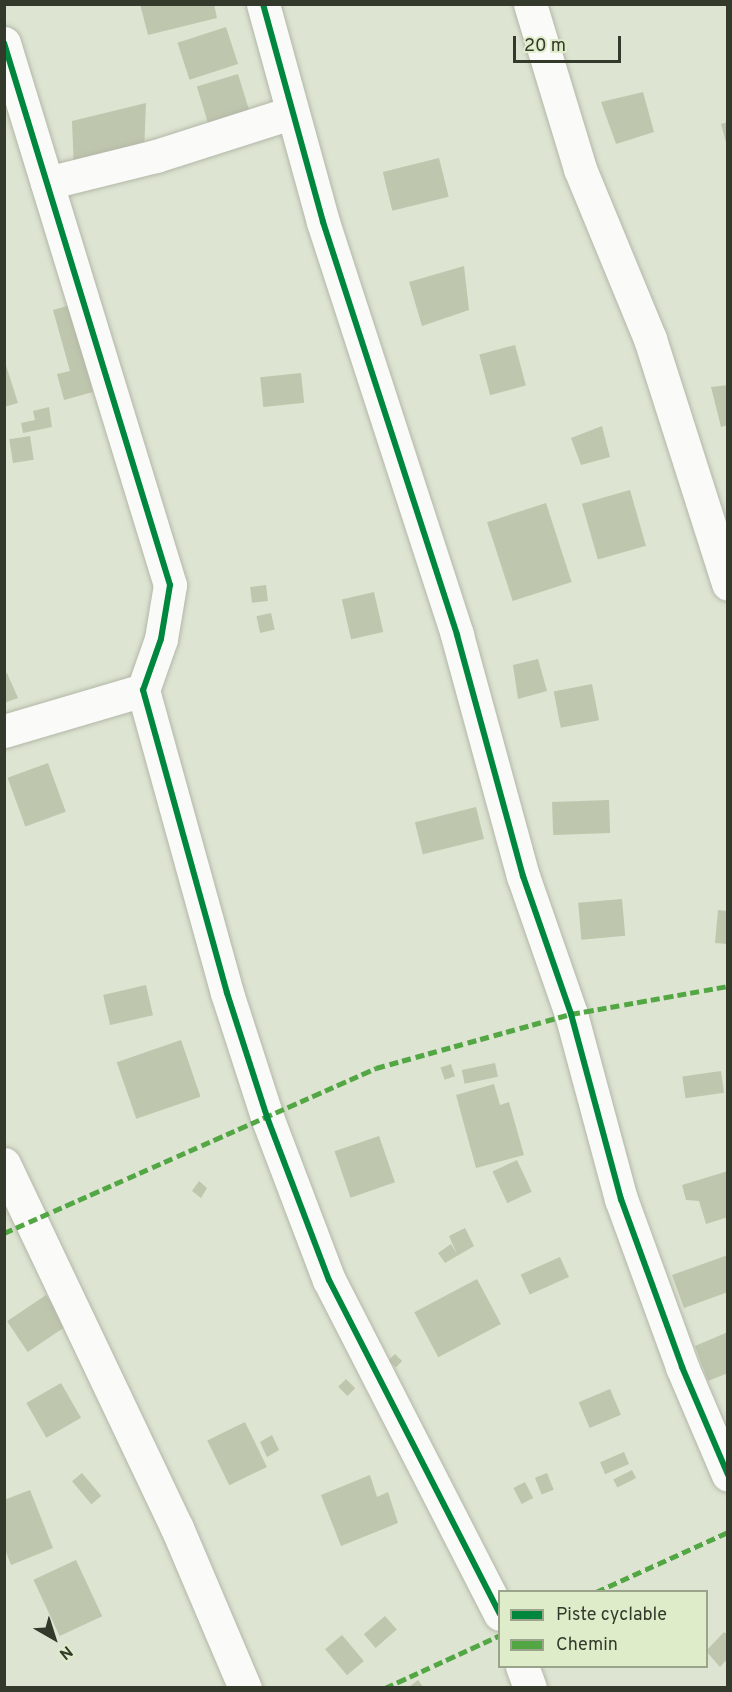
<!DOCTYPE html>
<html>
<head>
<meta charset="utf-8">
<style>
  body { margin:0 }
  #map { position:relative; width:732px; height:1692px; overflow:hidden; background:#dde4d1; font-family:Overpass,sans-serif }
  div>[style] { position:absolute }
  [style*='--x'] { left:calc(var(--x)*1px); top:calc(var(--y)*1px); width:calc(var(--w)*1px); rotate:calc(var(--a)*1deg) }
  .building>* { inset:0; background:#bec6ad; transform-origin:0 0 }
  .roads { filter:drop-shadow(0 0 2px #b2b7a8) drop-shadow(0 0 2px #b2b7a8) }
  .minor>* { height:33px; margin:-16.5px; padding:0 16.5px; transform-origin:16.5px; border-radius:16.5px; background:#fafbf8 }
  .quiet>* { height:4.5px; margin-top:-2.25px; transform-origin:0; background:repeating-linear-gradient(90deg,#52a643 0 9px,transparent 0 13.5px) }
  .cycleway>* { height:6px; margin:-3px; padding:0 3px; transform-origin:3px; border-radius:3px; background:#00873e }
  span { translate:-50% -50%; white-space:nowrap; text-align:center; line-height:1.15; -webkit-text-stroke:4.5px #deecc9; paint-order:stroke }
  .frame { position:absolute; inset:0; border:6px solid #33392b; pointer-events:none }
  .legend { position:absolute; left:498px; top:1590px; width:210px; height:78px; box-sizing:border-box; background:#deecc9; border:2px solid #9aa48a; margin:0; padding:8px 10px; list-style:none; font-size:18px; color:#33392b }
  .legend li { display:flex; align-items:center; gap:12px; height:30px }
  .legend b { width:30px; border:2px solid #9aa48a }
  .north { position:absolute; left:24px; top:1608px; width:60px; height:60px; -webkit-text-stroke:4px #deecc9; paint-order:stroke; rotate:141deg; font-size:16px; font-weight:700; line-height:24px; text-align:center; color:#33392b }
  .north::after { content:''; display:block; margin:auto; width:21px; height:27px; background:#33392b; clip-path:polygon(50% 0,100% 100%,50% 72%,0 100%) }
  .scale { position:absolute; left:513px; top:36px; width:108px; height:27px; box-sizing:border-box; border:3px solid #33392b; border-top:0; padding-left:8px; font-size:18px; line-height:21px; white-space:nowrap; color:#33392b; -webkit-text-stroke:4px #deecc9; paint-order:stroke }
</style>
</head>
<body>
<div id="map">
  <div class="building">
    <div style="clip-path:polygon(140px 4px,214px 4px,217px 18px,148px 35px)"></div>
    <div style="left:226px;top:27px;width:39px;height:51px;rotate:72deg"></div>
    <div style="left:238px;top:74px;width:38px;height:43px;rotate:73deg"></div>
    <div style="clip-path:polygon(643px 92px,654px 132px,616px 144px,601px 102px)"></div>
    <div style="clip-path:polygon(146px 103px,144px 153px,74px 170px,72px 121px)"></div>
    <div style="clip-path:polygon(728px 122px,728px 146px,727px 146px,721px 124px)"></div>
    <div style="left:439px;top:158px;width:40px;height:58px;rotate:76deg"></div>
    <div style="clip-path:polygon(464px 266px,469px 310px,422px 326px,409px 282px)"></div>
    <div style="clip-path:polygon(70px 305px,93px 392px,64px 400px,57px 374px,70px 371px,53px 310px)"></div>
    <div style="left:515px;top:345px;width:42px;height:37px;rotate:75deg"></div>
    <div style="clip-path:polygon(4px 359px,18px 403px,4px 407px)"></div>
    <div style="left:301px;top:373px;width:30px;height:41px;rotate:84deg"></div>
    <div style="clip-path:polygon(728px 385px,728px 425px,721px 427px,711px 387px)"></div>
    <div style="clip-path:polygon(49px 407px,52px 427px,23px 433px,21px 423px,35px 420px,33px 411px)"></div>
    <div style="clip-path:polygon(602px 426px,610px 457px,581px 465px,571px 438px)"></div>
    <div style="left:30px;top:436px;width:24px;height:21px;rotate:81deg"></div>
    <div style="left:630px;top:490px;width:58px;height:50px;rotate:74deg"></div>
    <div style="left:546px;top:503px;width:83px;height:62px;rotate:72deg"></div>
    <div style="left:266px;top:585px;width:16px;height:16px;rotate:83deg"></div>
    <div style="left:374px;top:592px;width:41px;height:33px;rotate:77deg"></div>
    <div style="left:271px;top:613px;width:17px;height:15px;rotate:77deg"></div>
    <div style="clip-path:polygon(538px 659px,547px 691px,518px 699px,513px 665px)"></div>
    <div style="clip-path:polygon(7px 673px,18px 698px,4px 703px,4px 674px)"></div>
    <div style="left:592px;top:684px;width:37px;height:39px;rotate:79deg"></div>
    <div style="left:48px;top:763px;width:52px;height:43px;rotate:70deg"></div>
    <div style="left:609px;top:800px;width:33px;height:57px;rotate:88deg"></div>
    <div style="left:476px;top:807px;width:33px;height:63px;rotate:76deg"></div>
    <div style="left:622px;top:899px;width:37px;height:44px;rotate:85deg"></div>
    <div style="clip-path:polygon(718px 910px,728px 911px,728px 944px,715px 943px)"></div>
    <div style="left:146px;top:985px;width:31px;height:44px;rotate:77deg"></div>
    <div style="left:181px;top:1040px;width:60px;height:68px;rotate:71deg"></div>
    <div style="left:495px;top:1063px;width:14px;height:34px;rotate:78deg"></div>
    <div style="left:451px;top:1064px;width:13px;height:11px;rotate:72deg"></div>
    <div style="left:721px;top:1071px;width:22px;height:39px;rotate:82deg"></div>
    <div style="clip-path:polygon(494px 1084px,500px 1105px,509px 1102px,524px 1155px,476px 1168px,456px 1095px)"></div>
    <div style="left:379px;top:1136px;width:49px;height:47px;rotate:71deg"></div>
    <div style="left:517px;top:1160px;width:35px;height:27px;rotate:65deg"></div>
    <div style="clip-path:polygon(728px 1171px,728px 1217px,706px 1224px,699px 1201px,686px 1200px,682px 1185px)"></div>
    <div style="clip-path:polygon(199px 1181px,207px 1188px,201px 1198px,192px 1191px)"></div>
    <div style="clip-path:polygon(465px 1228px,474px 1246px,445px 1263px,438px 1253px,451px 1244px,457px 1254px,449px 1236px)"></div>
    <div style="clip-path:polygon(728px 1255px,728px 1292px,684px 1308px,672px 1275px)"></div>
    <div style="left:560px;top:1257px;width:22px;height:43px;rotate:66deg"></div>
    <div style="left:477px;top:1279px;width:51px;height:71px;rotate:62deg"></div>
    <div style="left:46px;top:1295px;width:37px;height:47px;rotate:56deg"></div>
    <div style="clip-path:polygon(728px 1332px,728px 1373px,708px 1381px,695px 1346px)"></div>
    <div style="left:395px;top:1354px;width:10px;height:9px;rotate:45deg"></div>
    <div style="left:346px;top:1379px;width:13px;height:11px;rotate:45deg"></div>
    <div style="left:61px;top:1383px;width:40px;height:40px;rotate:60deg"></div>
    <div style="left:610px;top:1389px;width:28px;height:34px;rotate:67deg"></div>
    <div style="left:245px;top:1422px;width:50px;height:42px;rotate:64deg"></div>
    <div style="clip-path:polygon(272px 1435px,279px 1450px,267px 1457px,260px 1442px)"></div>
    <div style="left:624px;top:1452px;width:13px;height:26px;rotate:67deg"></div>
    <div style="left:632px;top:1470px;width:9px;height:21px;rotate:63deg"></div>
    <div style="left:82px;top:1473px;width:30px;height:13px;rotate:50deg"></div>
    <div style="left:547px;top:1473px;width:18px;height:13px;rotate:68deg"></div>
    <div style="clip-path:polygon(370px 1475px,377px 1497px,388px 1492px,398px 1523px,341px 1546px,321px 1495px)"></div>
    <div style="left:525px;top:1482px;width:18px;height:13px;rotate:63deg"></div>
    <div style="clip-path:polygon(30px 1490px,53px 1548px,11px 1565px,4px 1547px,4px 1500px)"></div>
    <div style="left:76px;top:1560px;width:62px;height:47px;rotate:65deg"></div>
    <div style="left:385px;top:1616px;width:18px;height:28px;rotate:49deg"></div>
    <div style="clip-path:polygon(724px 1632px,728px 1635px,728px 1658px,720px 1667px,706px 1651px)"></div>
    <div style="left:342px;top:1635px;width:34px;height:22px;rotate:50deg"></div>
    <div style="clip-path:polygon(418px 1680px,424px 1688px,408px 1688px)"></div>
  </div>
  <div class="roads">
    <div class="minor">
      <div style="--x:263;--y:4;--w:226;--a:74.6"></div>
      <div style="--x:323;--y:222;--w:434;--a:72"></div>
      <div style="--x:457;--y:635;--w:250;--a:74.7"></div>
      <div style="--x:523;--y:876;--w:146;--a:70.8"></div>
      <div style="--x:571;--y:1014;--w:192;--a:74.9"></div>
      <div style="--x:621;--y:1199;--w:179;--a:70"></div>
      <div style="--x:682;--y:1367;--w:117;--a:66.9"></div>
      <div style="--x:530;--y:4;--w:172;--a:73.1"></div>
      <div style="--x:580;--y:169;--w:184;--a:67.6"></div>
      <div style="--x:650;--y:339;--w:257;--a:72.3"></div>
      <div style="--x:4;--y:43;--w:567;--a:72.97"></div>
      <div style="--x:170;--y:585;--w:55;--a:99.5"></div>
      <div style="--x:161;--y:639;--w:54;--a:109.4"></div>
      <div style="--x:143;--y:690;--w:314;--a:74.5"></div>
      <div style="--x:227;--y:993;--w:130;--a:72.1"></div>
      <div style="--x:267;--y:1117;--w:174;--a:69.2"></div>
      <div style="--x:329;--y:1280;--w:375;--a:62.9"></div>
      <div style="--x:47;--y:183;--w:112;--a:-13.9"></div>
      <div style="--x:156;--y:156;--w:142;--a:-17.7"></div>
      <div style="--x:4;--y:731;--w:145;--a:-16.4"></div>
      <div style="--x:4;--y:1164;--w:403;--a:64.6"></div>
      <div style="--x:177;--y:1528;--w:174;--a:67"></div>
      <div style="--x:522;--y:1666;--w:23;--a:70"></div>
    </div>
  </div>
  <div class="quiet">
    <div style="--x:4;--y:1233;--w:407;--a:-23.9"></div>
    <div style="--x:376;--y:1068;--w:202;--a:-15.5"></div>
    <div style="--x:571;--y:1014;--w:159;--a:-10.1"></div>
    <div style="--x:596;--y:1592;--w:145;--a:-24.4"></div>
    <div style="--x:385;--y:1688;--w:127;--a:-24.7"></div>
  </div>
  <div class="cycleway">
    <div style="--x:263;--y:4;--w:226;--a:74.6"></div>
    <div style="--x:323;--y:222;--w:434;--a:72"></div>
    <div style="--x:457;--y:635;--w:250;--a:74.7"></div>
    <div style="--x:523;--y:876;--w:146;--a:70.8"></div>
    <div style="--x:571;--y:1014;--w:192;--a:74.9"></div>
    <div style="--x:621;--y:1199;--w:179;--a:70"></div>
    <div style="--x:682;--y:1367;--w:117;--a:66.9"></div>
    <div style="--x:4;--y:43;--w:567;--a:72.97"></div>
    <div style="--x:170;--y:585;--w:55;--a:99.5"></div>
    <div style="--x:161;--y:639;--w:54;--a:109.4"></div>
    <div style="--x:143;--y:690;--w:314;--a:74.5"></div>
    <div style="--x:227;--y:993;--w:130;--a:72.1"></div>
    <div style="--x:267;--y:1117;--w:174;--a:69.2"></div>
    <div style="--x:329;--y:1280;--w:375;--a:62.9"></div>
  </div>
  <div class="frame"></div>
  <ul class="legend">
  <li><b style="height:8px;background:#00873e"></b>Piste cyclable</li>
  <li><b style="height:8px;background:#52a643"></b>Chemin</li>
  </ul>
  <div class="north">N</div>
  <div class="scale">20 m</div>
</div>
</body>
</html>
